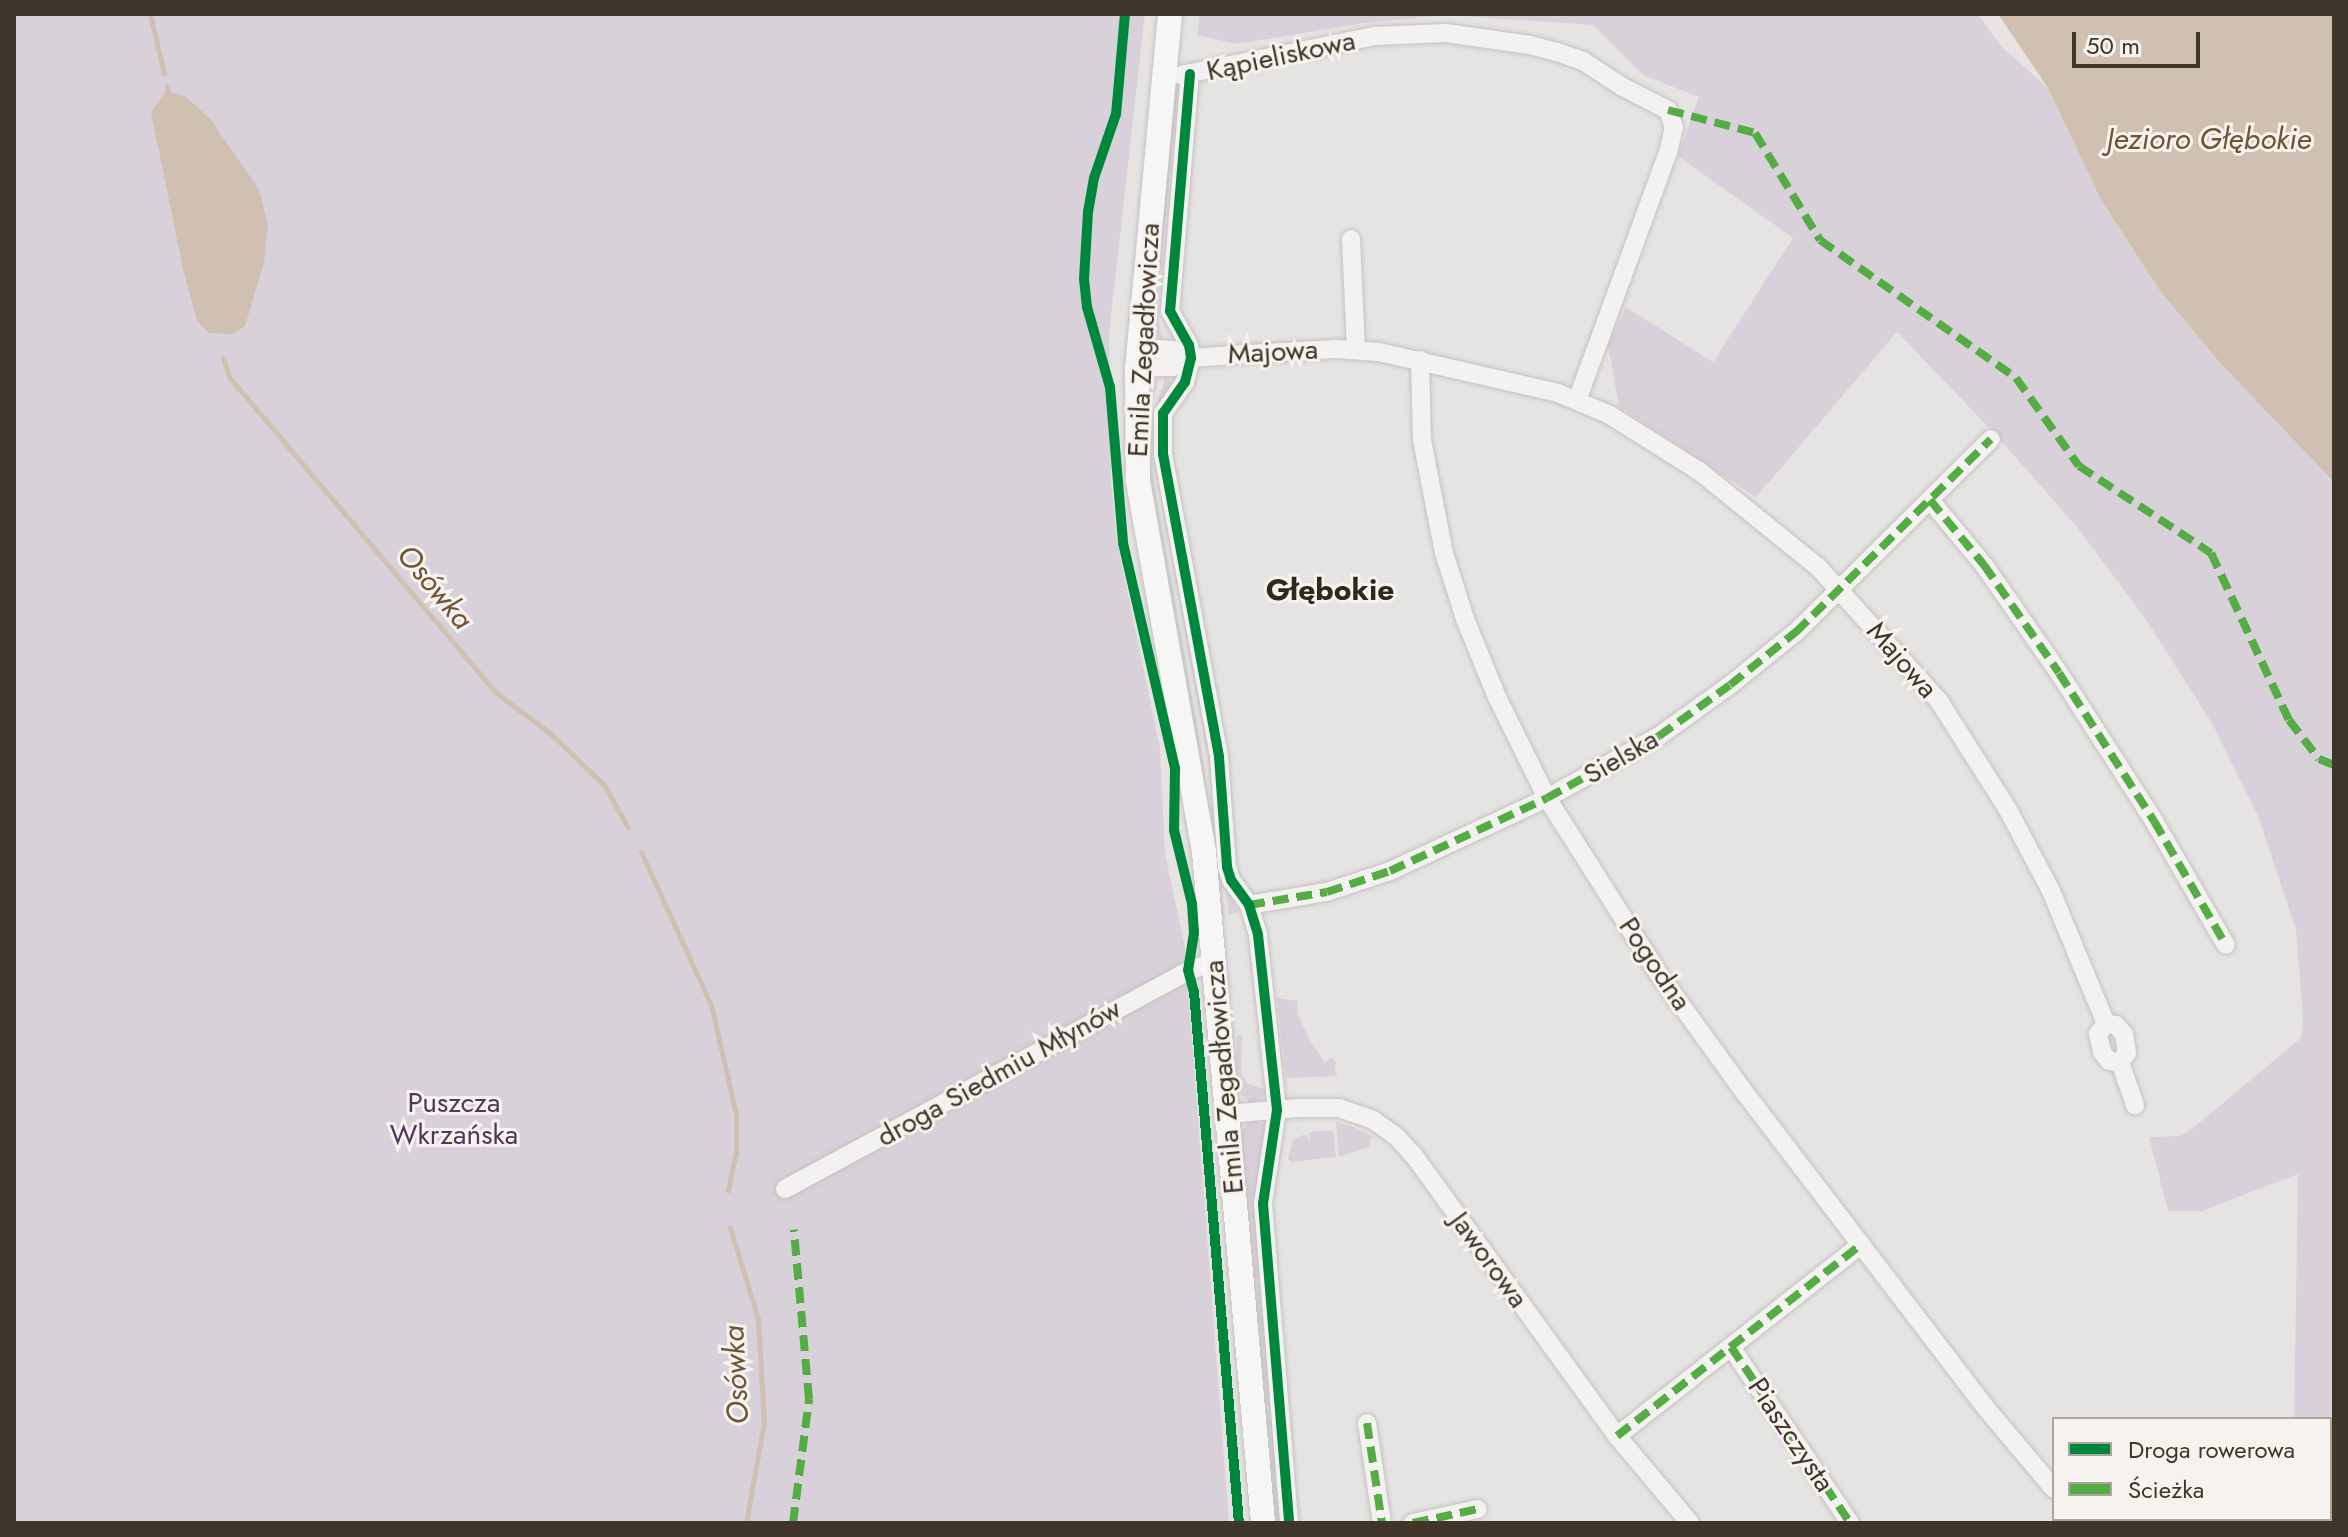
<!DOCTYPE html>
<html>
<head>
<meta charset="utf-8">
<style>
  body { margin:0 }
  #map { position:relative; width:2348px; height:1537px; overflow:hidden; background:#e6e4e2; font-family:Jost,sans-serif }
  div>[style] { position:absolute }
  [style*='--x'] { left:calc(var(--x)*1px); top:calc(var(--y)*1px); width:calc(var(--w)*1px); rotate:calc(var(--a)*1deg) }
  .green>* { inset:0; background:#d8d1d9 }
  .water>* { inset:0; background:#d0c0b2 }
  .stream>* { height:5px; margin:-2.5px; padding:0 2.5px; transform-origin:2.5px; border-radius:2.5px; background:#d0c0b2 }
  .roads { filter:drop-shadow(0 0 2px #c4c2c0) drop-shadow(0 0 2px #c4c2c0) }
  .street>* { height:18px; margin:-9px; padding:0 9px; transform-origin:9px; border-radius:9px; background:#f3f2f1 }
  .secondary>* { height:24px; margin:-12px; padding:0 12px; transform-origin:12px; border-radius:12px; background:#f6f6f5 }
  .quiet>* { height:8px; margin-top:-4px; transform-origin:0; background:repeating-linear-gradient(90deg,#56ac44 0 16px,transparent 0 24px) }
  .cycleway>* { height:10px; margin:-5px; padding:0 5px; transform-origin:5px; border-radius:5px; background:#00873e }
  span { translate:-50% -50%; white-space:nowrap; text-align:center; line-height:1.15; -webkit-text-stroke:6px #f6f3ef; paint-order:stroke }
  .street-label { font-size:28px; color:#3f3629 }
  .park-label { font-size:28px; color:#52375a }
  .water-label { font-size:30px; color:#715435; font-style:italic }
  .neighbourhood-label { font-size:30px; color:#30281c; font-weight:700 }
  .frame { position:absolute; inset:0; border:16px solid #3f3629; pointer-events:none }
  .legend { position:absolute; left:2052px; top:1417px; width:280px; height:104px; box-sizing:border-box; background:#f6f3ef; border:2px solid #ada7a0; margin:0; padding:10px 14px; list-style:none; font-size:24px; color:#3f3629 }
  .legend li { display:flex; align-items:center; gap:16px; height:40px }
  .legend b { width:40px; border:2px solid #ada7a0 }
  .scale { position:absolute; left:2072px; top:32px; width:128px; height:36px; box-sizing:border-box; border:4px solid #3f3629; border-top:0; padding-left:10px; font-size:24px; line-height:28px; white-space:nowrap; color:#3f3629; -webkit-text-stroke:6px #f6f3ef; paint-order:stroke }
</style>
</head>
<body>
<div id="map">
  <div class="green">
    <div style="clip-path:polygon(evenodd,14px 14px,1145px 14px,1109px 334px,1111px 480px,1117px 542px,1160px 748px,1165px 853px,1185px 948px,1229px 1523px,14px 1523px,14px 14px,151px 113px,211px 120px,259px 189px,183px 269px,151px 113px)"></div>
    <div style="clip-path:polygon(1200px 14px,1978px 14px,2001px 46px,2048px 88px,2100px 198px,2160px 291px,2221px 364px,2334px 482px,2334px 1523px,2265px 1523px,2266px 1519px,2330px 1519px,2330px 1419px,2294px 1419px,2298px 1174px,2202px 1211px,2168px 1211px,2149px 1137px,2180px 1136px,2192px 1129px,2301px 1038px,2303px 1019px,2296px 930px,2258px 816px,2213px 725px,2145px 618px,2077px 527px,1999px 438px,1897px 332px,1756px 497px,1619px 407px,1608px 345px,1626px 307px,1713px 362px,1793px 238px,1678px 156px,1699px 97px,1643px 75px,1593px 25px,1446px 15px,1365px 23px,1236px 44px,1197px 35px)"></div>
    <div style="clip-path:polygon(1178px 87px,1157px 305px,1162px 341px,1150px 330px,1173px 89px)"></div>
    <div style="clip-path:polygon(1160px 376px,1150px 411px,1148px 448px,1202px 752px,1224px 916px,1220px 917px,1149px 506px,1145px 388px)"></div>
    <div style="clip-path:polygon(1166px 376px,1172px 383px,1159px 482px,1211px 752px,1223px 868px,1231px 898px,1239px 912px,1229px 915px,1207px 752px,1154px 460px,1154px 413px)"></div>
    <div style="clip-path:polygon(1277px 998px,1297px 1001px,1298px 1014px,1309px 1039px,1325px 1063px,1331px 1057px,1336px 1062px,1335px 1070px,1338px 1076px,1286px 1078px)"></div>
    <div style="clip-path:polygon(1237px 1035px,1242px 1035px,1241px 1074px,1248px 1084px,1268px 1090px,1259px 1102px,1249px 1102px,1235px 1088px)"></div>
    <div style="clip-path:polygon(1257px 1121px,1267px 1127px,1255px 1196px,1282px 1523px,1271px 1523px,1240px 1134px,1247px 1123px)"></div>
    <div style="clip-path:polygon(1336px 1122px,1353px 1127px,1375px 1138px,1371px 1138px,1369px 1147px,1339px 1157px)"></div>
    <div style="clip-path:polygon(1316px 1131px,1333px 1131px,1336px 1157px,1291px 1162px,1288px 1159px,1293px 1140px,1305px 1134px,1311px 1143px,1308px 1133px)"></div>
  </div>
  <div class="water">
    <div style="clip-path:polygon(1998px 14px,2334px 14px,2334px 482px,2221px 364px,2160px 291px,2100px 198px,2048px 88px)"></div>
    <div style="clip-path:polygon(166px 91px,185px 96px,211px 120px,259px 189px,268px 225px,264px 262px,245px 326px,232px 334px,209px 333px,197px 321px,183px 269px,151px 113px)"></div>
  </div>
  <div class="stream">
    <div style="--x:150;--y:14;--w:61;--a:76.7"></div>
    <div style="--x:167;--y:86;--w:11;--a:80"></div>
    <div style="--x:223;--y:358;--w:21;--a:71"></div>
    <div style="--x:230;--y:378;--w:411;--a:49.8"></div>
    <div style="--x:495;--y:692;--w:69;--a:36.7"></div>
    <div style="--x:550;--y:733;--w:75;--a:43.9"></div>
    <div style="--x:604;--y:785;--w:49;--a:60.8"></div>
    <div style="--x:641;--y:852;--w:168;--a:65.4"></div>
    <div style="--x:711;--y:1005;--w:112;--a:77.1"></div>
    <div style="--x:736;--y:1114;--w:38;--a:90"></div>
    <div style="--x:736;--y:1152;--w:39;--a:102"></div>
    <div style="--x:730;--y:1227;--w:96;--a:73.1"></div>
    <div style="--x:758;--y:1319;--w:103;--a:86.7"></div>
    <div style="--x:764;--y:1422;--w:103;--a:100.1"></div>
  </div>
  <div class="roads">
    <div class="street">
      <div style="--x:1190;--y:74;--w:238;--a:94.8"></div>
      <div style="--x:1170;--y:311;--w:39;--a:61"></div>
      <div style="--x:1189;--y:345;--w:13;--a:81"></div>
      <div style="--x:1191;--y:358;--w:25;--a:104"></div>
      <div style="--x:1185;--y:382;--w:38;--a:125"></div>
      <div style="--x:1163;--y:413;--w:41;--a:90"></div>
      <div style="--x:1163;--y:454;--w:308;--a:79.5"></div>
      <div style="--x:1219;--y:757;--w:110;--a:85.8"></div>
      <div style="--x:1227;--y:867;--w:14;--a:73"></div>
      <div style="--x:1231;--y:880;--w:31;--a:54"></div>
      <div style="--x:1249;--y:905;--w:31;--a:73"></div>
      <div style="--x:1258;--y:935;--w:176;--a:83.8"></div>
      <div style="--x:1277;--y:1110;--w:95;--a:98.5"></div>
      <div style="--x:1263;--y:1204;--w:320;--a:85.3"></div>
      <div style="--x:1181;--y:75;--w:197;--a:-11.4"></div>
      <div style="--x:1374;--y:36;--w:72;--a:-2.4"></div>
      <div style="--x:1446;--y:33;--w:85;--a:8.1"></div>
      <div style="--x:1530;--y:45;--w:28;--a:15"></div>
      <div style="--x:1557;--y:52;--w:28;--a:19"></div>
      <div style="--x:1583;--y:61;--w:45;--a:33.3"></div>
      <div style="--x:1621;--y:86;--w:53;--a:27.1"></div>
      <div style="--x:1668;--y:110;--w:18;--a:71"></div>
      <div style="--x:1674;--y:127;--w:26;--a:103"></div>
      <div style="--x:1668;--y:152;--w:264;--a:110.1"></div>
      <div style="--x:1351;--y:239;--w:111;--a:87.4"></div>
      <div style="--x:1138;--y:348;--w:34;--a:3"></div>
      <div style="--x:1172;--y:350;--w:21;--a:23"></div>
      <div style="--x:1420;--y:360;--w:80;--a:88.6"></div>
      <div style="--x:1422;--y:440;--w:115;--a:79"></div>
      <div style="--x:1444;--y:553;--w:69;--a:72.3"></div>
      <div style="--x:1465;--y:619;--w:84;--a:67.7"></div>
      <div style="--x:1497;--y:697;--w:113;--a:63.7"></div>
      <div style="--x:1547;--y:798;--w:207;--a:57.6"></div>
      <div style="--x:1658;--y:973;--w:148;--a:54.1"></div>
      <div style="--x:1745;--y:1093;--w:395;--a:52.6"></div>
      <div style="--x:1985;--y:1407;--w:107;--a:49.9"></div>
      <div style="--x:1137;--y:368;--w:35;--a:-2"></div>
      <div style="--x:1172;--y:367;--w:21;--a:-25"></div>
      <div style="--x:1191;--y:358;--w:39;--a:-4"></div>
      <div style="--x:1230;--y:355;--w:106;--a:-3.2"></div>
      <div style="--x:1336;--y:349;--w:43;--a:4"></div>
      <div style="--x:1379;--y:352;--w:184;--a:12.9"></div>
      <div style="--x:1558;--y:393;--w:54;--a:22.8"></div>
      <div style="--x:1608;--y:414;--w:107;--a:32.1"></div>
      <div style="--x:1699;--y:471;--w:153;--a:38.9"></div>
      <div style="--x:1818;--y:567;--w:181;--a:47.9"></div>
      <div style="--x:1939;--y:701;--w:127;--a:57.6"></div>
      <div style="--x:2007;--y:808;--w:94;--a:62.1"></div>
      <div style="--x:2051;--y:891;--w:144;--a:67.5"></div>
      <div style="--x:1930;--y:500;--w:85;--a:50.3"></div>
      <div style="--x:1984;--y:565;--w:131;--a:55.2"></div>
      <div style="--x:2059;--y:673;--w:176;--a:57.3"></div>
      <div style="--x:2154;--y:821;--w:143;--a:59.9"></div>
      <div style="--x:1249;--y:905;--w:79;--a:-9.5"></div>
      <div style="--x:1327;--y:892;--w:66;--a:-18.4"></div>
      <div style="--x:1390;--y:871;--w:173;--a:-24.9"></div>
      <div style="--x:1547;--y:798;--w:128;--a:-29"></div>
      <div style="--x:1659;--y:736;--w:87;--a:-35.7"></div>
      <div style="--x:1730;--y:685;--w:85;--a:-38.8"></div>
      <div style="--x:1796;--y:632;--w:274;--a:-44.7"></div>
      <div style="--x:2120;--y:1062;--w:11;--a:-52"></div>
      <div style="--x:2127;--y:1053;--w:19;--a:-99"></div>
      <div style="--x:2124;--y:1034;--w:12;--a:-132"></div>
      <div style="--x:2116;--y:1025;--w:10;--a:-174"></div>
      <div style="--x:2106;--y:1024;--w:13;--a:129"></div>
      <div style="--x:2098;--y:1034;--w:18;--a:77"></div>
      <div style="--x:2102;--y:1052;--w:11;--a:52"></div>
      <div style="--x:2109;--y:1061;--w:11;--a:5"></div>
      <div style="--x:2120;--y:1062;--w:46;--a:70.8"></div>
      <div style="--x:1227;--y:1114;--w:72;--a:-4.8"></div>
      <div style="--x:1299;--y:1108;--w:40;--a:0"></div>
      <div style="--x:1339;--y:1108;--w:36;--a:19"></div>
      <div style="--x:1373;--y:1120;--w:28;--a:35"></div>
      <div style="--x:1396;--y:1136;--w:28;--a:48"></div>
      <div style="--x:1415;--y:1157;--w:344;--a:54.1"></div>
      <div style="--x:1617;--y:1436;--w:114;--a:50"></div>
      <div style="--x:785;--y:1189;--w:451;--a:-28.4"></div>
      <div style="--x:1182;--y:974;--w:35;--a:-22"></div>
      <div style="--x:1731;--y:1347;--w:212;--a:55.9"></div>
      <div style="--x:1367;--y:1423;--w:101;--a:81.5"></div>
      <div style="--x:1617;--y:1436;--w:310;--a:-38.1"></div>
      <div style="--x:2082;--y:1519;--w:6;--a:45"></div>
      <div style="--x:1413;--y:1523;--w:66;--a:-12.2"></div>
    </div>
    <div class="secondary">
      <div style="--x:1170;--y:14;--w:356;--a:95.3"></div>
      <div style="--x:1137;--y:368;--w:113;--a:89.5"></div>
      <div style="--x:1138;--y:481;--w:377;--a:79.9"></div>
      <div style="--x:1204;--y:852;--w:674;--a:84.97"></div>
    </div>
  </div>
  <div class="quiet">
    <div style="--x:1668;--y:110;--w:90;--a:14.8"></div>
    <div style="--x:1755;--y:133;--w:125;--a:58.7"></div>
    <div style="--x:1820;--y:240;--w:240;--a:35.1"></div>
    <div style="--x:2016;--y:378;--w:108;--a:54.4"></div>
    <div style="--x:2079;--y:466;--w:158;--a:33.4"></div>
    <div style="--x:2211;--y:553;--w:184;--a:65"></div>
    <div style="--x:2289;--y:720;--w:49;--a:52.4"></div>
    <div style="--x:2319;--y:759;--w:16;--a:22"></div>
    <div style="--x:1930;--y:500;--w:85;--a:50.3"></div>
    <div style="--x:1984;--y:565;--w:131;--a:55.2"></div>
    <div style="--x:2059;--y:673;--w:176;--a:57.3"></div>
    <div style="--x:2154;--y:821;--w:143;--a:59.9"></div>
    <div style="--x:1249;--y:905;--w:79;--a:-9.5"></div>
    <div style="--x:1327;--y:892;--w:66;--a:-18.4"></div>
    <div style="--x:1390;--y:871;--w:173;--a:-24.9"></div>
    <div style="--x:1547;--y:798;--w:128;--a:-29"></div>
    <div style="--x:1659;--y:736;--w:87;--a:-35.7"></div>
    <div style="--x:1730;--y:685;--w:85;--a:-38.8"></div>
    <div style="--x:1796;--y:632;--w:274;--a:-44.7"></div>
    <div style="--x:1731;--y:1347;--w:212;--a:55.9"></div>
    <div style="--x:1367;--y:1423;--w:101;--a:81.5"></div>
    <div style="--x:1617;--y:1436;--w:310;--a:-38.1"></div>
    <div style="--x:793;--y:1523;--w:125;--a:-82.6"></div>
    <div style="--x:809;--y:1399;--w:170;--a:-95.1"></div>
    <div style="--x:1413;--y:1523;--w:66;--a:-12.2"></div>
  </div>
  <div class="cycleway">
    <div style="--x:1125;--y:14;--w:100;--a:95.1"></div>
    <div style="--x:1116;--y:114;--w:68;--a:109"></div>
    <div style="--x:1094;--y:178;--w:35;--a:100"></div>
    <div style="--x:1088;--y:212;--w:67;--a:93.4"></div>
    <div style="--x:1084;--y:279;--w:28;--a:84"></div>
    <div style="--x:1087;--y:307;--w:83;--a:74"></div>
    <div style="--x:1110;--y:387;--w:157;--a:85.2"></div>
    <div style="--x:1123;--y:543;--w:232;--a:77"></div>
    <div style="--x:1175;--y:769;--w:61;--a:90.9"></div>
    <div style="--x:1174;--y:830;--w:76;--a:76.3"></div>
    <div style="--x:1192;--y:904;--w:29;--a:86"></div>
    <div style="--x:1194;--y:933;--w:37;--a:99"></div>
    <div style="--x:1188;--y:970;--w:23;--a:75"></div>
    <div style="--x:1194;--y:992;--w:533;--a:85.16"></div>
    <div style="--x:1190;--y:74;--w:238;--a:94.8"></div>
    <div style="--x:1170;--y:311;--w:39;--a:61"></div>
    <div style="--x:1189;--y:345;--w:13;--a:81"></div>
    <div style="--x:1191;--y:358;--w:25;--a:104"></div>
    <div style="--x:1185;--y:382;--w:38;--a:125"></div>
    <div style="--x:1163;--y:413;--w:41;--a:90"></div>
    <div style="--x:1163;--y:454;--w:308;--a:79.5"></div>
    <div style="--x:1219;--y:757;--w:110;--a:85.8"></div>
    <div style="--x:1227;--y:867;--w:14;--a:73"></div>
    <div style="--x:1231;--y:880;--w:31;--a:54"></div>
    <div style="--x:1249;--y:905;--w:31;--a:73"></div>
    <div style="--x:1258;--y:935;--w:176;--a:83.8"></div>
    <div style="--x:1277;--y:1110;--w:95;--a:98.5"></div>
    <div style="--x:1263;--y:1204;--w:320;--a:85.3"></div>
  </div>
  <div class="street-label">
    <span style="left:1281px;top:56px;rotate:-12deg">Kąpieliskowa</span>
    <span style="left:1144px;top:340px;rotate:-87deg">Emila Zegadłowicza</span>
    <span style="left:1273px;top:352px;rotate:-3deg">Majowa</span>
    <span style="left:1902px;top:660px;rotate:49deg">Majowa</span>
    <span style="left:1621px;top:757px;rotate:-30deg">Sielska</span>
    <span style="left:1655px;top:964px;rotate:56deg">Pogodna</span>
    <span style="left:999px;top:1073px;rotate:-29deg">droga Siedmiu Młynów</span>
    <span style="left:1224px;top:1077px;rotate:-95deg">Emila Zegadłowicza</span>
    <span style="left:1489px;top:1260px;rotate:54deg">Jaworowa</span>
    <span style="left:1791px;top:1435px;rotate:56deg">Piaszczysta</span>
  </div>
  <div class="park-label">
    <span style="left:454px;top:1119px">Puszcza<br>Wkrzańska</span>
  </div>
  <div class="water-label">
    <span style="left:2209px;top:139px">Jezioro Głębokie</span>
    <span style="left:435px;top:587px;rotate:50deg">Osówka</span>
    <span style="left:736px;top:1375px;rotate:-93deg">Osówka</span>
  </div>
  <div class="neighbourhood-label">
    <span style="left:1330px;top:590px">Głębokie</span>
  </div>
  <div class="frame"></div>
  <ul class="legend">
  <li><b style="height:10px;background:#00873e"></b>Droga rowerowa</li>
  <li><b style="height:10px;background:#56ac44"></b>Ścieżka</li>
  </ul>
  <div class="scale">50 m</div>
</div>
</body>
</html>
